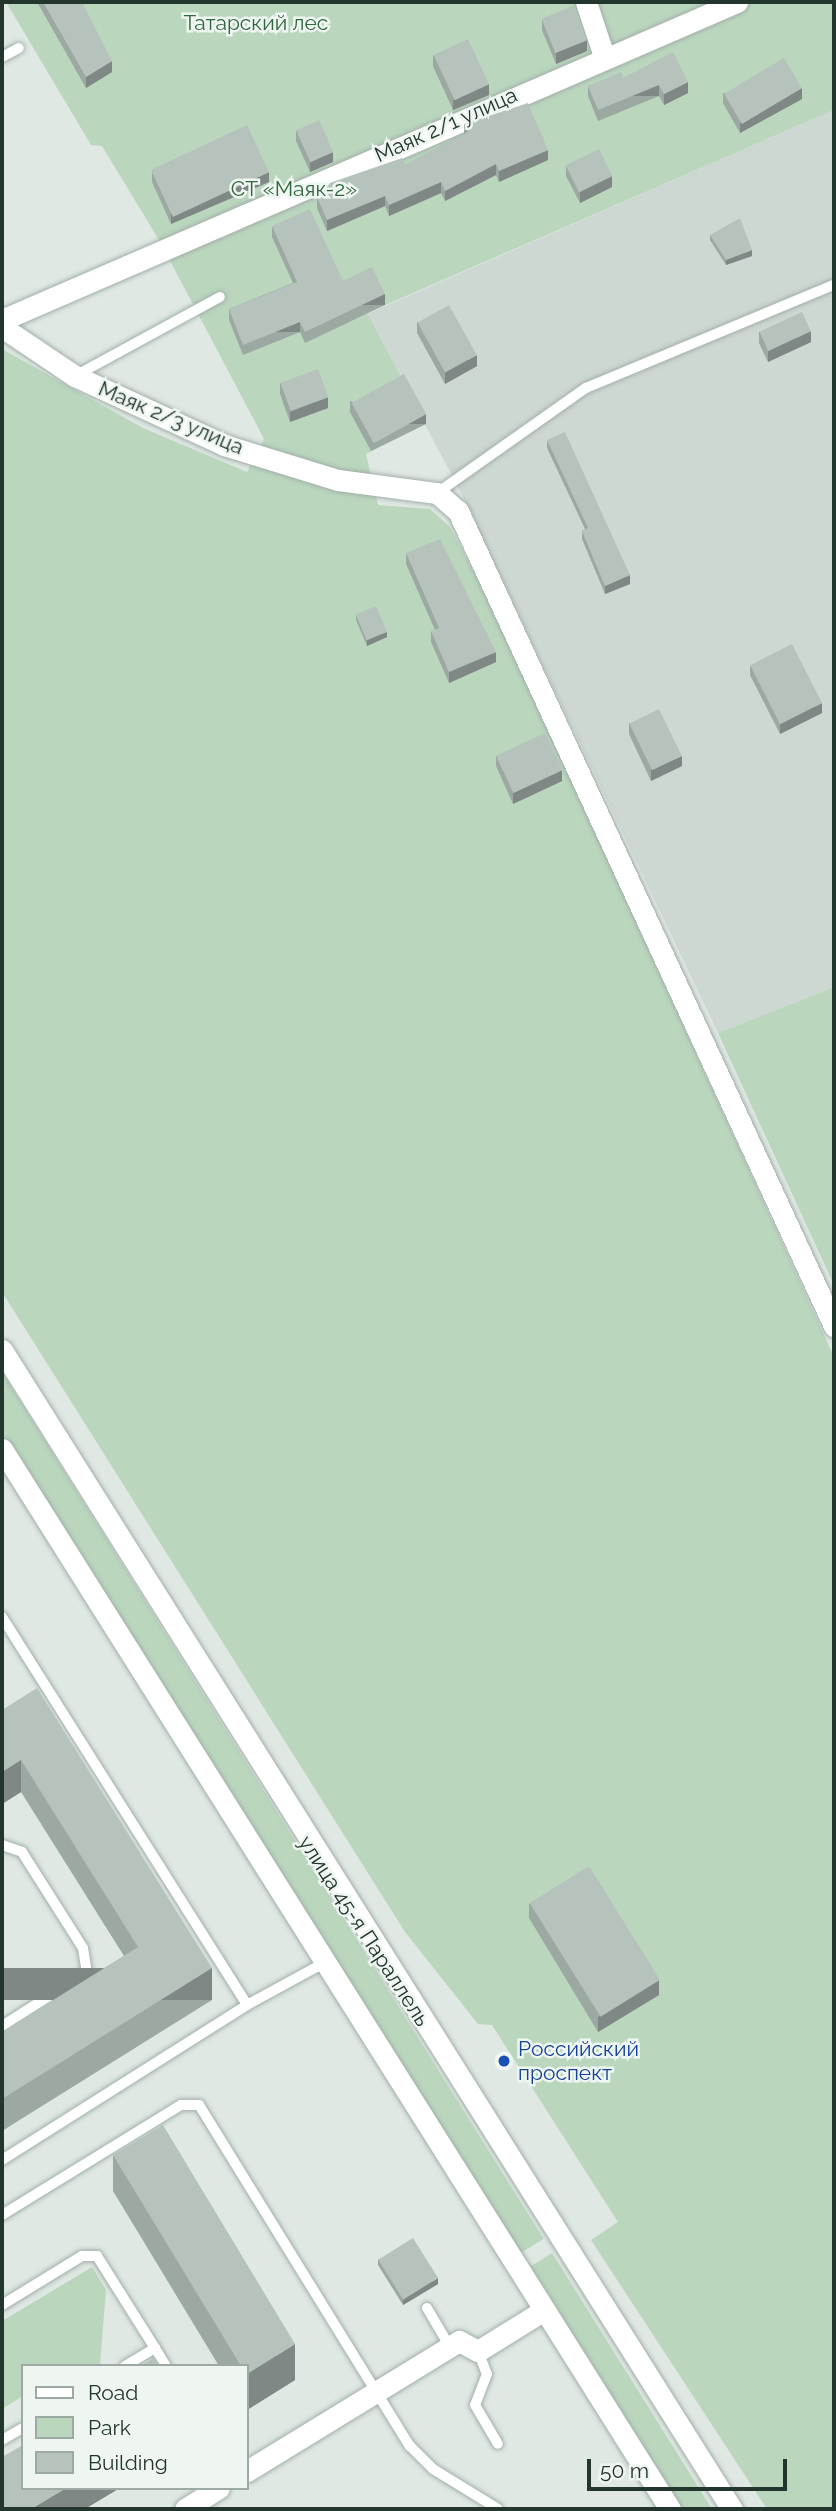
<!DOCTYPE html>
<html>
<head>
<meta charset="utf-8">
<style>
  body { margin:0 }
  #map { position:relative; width:836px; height:2511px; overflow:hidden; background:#dfe8e3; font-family:Raleway,sans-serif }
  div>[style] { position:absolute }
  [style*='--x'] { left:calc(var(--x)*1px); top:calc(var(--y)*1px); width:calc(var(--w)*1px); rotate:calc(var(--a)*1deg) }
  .built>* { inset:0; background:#ced8d2 }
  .green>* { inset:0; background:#bad7be; transform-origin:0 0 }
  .roads { filter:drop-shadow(0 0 2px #a3afa9) drop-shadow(0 0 2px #a3afa9) }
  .lane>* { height:10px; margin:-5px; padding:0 5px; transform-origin:5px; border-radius:5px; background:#fff }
  .street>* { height:21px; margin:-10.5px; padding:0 10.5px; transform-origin:10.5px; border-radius:10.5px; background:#fff }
  .secondary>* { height:21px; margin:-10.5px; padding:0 10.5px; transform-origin:10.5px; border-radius:10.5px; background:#fff }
  .wall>* { inset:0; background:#9ca8a2 }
  .shaded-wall>* { inset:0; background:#7f8884; transform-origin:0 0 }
  .building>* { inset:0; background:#b5c3bc; transform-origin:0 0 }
  .dots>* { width:19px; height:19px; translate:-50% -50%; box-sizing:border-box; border:4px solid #eff6f1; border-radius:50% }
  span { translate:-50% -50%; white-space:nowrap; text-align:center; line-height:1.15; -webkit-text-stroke:5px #eff6f1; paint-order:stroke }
  .park-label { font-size:21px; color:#31683f }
  .street-label { font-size:21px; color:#22362e }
  .transit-label { font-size:21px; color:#164399 }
  .left { translate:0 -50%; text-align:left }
  .frame { position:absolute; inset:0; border:4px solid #22362e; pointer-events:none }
  .legend { position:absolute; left:21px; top:2364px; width:228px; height:126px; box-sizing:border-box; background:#eff6f1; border:2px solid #9da9a3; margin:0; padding:9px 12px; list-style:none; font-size:21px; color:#22362e }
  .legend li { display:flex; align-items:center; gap:14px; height:35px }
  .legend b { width:35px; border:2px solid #9da9a3 }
  .scale { position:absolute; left:587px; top:2459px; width:200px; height:32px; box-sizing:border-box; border:4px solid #22362e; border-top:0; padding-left:9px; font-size:21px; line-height:24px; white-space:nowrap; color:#22362e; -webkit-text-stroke:5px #eff6f1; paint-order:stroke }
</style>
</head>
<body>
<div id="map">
  <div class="built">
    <div style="clip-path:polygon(834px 110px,834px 987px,718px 1033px,460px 491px,367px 314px)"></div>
  </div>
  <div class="green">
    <div style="clip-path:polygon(6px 2px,834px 2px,834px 110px,367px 313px,426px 424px,366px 454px,378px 505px,430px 509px,450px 527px,496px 614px,834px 1357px,834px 2509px,767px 2509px,591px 2240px,618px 2222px,492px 2025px,478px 2024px,405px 1932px,2px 1292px,2px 349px,143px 428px,247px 472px,264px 439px,159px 240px,102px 146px,91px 145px)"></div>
    <div style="clip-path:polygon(834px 987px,834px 1285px,718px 1033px)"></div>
    <div style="left:2px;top:1372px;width:1022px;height:44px;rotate:58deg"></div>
    <div style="left:552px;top:2253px;width:302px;height:25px;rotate:58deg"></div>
    <div style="clip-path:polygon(92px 2267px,106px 2290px,100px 2365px,23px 2366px,23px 2396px,2px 2409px,2px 2321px)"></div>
  </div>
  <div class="roads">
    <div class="lane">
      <div style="--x:2;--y:57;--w:19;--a:-28"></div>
      <div style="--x:75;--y:376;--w:165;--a:-28.6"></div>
      <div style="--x:437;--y:493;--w:182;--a:-35.2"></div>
      <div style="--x:586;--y:388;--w:269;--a:-22.6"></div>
      <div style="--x:2;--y:1617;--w:459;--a:57.7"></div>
      <div style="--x:247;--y:2005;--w:88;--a:-28.6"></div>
      <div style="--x:2;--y:1845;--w:21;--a:19"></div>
      <div style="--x:22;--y:1852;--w:114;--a:57.6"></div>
      <div style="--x:83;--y:1948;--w:24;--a:81"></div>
      <div style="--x:87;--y:1972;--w:101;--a:147.6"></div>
      <div style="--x:2;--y:2160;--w:290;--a:-32.3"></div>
      <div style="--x:2;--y:2215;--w:210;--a:-31.6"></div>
      <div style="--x:181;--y:2105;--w:18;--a:0"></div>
      <div style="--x:199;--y:2105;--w:401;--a:58.3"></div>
      <div style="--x:410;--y:2446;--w:33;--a:45"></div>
      <div style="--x:433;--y:2469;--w:76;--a:31.6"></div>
      <div style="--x:2;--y:2305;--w:94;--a:-31.5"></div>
      <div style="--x:82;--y:2256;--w:15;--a:0"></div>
      <div style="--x:97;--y:2256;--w:109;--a:57.8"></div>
      <div style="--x:155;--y:2348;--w:35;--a:149"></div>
      <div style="--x:427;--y:2308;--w:45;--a:59.5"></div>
      <div style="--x:155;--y:2348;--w:21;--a:59"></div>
      <div style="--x:478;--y:2351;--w:25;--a:69"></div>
      <div style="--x:487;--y:2374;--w:33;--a:111"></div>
      <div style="--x:475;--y:2405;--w:45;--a:59.5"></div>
      <div style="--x:2;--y:2440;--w:24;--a:-30"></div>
    </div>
    <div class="street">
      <div style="--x:586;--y:2;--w:57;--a:71.6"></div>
      <div style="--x:2;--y:320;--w:801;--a:-23.4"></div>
      <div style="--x:2;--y:327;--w:88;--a:33.9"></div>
      <div style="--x:75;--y:376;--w:164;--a:24.8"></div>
      <div style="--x:224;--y:445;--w:119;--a:17.1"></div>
      <div style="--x:338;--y:480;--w:100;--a:7.5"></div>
      <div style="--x:437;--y:493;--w:28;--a:41"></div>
      <div style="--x:458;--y:511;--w:898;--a:65.23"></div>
      <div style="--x:247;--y:2471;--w:249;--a:-31.5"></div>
      <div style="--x:459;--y:2341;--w:21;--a:28"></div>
      <div style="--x:478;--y:2351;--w:78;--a:-31.8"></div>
      <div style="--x:185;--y:2509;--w:40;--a:-32"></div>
    </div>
    <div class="secondary">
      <div style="--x:2;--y:1350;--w:1370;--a:57.8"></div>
      <div style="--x:2;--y:1449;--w:1253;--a:57.78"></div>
    </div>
  </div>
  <div class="wall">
    <div style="clip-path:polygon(37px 2px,82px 2px,112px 72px,86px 88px)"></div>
    <div style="clip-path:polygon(542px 20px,587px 51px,556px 64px,542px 30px)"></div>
    <div style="clip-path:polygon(433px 55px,489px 95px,453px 110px,433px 66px)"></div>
    <div style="clip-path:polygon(623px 78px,688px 93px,664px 105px,659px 96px,598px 121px,588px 96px,588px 86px)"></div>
    <div style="clip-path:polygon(723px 93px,802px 99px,740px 133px,723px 103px)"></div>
    <div style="clip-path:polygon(464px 124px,548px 160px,499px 182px,496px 175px,445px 201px,441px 193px,389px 216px,385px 206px,327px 231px,317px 208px,317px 197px,321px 195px,321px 186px,405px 165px,464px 134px)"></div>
    <div style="clip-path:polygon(296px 130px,333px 162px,310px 172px,296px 141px)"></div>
    <div style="clip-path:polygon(566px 166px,612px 187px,580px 203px,566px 176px)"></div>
    <div style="clip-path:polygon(152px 171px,269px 182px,171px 224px,152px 182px)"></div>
    <div style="clip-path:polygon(272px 226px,343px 281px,385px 305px,305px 343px,300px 332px,243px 355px,229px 320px,229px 309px,293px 283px,272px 237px)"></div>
    <div style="clip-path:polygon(710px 235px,752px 256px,726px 265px,710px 240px)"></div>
    <div style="clip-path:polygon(417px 322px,477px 366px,445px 384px,417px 333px)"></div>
    <div style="clip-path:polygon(759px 332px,811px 342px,768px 362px,759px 343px)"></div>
    <div style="clip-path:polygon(280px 383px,328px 408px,290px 422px,280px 394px)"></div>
    <div style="clip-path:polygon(350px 401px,426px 424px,371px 451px,350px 412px)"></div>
    <div style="clip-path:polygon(547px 440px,630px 584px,605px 594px,582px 539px,582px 531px,585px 529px,547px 448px)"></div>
    <div style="clip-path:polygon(406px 553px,496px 662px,449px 683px,431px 642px,431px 631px,435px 630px,406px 564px)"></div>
    <div style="clip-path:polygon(356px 614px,387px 637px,367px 646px,356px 620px)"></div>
    <div style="clip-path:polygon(750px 665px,822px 713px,780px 734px,750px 675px)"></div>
    <div style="clip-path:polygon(629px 723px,682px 766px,651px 781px,629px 734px)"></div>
    <div style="clip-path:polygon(496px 756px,562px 781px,513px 804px,496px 766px)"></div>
    <div style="clip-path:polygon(2px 1710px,212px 2000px,2px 2131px,2px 2032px,124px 1956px,21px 1792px,2px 1804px)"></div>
    <div style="clip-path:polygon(529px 1903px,659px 1995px,598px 2032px,529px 1918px)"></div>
    <div style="clip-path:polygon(113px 2155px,295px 2380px,247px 2410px,247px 2366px,219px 2366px,113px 2191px)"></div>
    <div style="clip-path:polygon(378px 2259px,438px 2284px,403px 2305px,378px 2265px)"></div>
  </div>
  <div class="shaded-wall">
    <div style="clip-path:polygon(587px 40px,587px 51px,556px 64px,556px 53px)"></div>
    <div style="clip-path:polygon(112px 61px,112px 72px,86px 88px,86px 77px)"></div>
    <div style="clip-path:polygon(688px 82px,688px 93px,664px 105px,664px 94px)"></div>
    <div style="clip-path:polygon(489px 84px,489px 95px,453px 110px,453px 100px)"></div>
    <div style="left:659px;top:85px;width:11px;height:66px;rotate:90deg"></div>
    <div style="clip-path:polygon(802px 88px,802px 99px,740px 133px,740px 123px)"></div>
    <div style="clip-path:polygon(548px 150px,548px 160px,499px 182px,499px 171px)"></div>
    <div style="clip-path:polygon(333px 152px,333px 162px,310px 172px,310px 162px)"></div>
    <div style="clip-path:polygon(496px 164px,496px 175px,445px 201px,445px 191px)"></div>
    <div style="clip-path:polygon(269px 172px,269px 182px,171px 224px,171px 213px)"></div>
    <div style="clip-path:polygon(612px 176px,612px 187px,580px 203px,580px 192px)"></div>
    <div style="clip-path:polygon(441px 182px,441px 193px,389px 216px,389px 205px)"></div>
    <div style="clip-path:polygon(385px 196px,385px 206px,327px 231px,327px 220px)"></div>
    <div style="clip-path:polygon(752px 250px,752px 256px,726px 265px,726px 260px)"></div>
    <div style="left:385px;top:294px;width:11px;height:89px;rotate:90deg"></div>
    <div style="left:300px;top:322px;width:10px;height:61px;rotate:90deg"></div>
    <div style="clip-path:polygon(811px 331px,811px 342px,768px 362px,768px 351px)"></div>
    <div style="clip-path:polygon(477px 355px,477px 366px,445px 384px,445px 373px)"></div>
    <div style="clip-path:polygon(328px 397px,328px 408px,290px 422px,290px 412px)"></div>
    <div style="left:426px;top:414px;width:10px;height:61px;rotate:90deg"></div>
    <div style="clip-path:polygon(630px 575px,630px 584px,605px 594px,605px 586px)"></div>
    <div style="clip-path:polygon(387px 632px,387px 637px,367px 646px,367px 640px)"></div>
    <div style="clip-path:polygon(496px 652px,496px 662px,449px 683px,449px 672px)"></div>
    <div style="clip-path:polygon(822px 703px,822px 713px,780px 734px,780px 724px)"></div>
    <div style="clip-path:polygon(682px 756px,682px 766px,651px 781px,651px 770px)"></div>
    <div style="clip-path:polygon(562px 770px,562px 781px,513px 804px,513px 793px)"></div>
    <div style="clip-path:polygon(3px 1654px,3px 1665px,2px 1666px,2px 1656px)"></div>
    <div style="clip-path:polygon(21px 1760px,21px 1792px,2px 1804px,2px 1772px)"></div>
    <div style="left:212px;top:1968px;width:32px;height:248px;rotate:90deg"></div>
    <div style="clip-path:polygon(659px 1980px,659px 1995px,598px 2032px,598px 2017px)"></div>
    <div style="clip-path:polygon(438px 2278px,438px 2284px,403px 2305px,403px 2300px)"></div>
    <div style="clip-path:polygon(295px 2344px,295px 2380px,247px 2410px,247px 2374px)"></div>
    <div style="clip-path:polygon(66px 2488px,120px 2488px,85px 2509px,31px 2509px)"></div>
  </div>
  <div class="building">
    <div style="clip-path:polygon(43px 2px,82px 2px,112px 61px,86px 77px)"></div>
    <div style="left:573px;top:6px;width:37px;height:34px;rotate:68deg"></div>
    <div style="left:468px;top:39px;width:50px;height:38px;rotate:65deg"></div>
    <div style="clip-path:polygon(673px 52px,688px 82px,664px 94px,659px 85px,598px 110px,588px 86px,621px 72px,623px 78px)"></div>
    <div style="left:784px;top:58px;width:35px;height:70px;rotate:59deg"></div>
    <div style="clip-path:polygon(528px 103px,548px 150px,499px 171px,496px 164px,445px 191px,441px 182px,389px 205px,385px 196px,327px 220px,317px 197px,324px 194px,321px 186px,402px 158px,405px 165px,468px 132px,464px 124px)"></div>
    <div style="left:319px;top:120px;width:35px;height:25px;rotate:66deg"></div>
    <div style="left:247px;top:125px;width:52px;height:106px;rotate:65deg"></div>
    <div style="left:599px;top:149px;width:30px;height:37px;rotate:64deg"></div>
    <div style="clip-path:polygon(310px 209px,343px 281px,372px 267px,385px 294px,305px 332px,300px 322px,243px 345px,229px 309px,297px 282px,272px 226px)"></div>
    <div style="clip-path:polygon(740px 218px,752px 250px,726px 260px,710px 235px)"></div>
    <div style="left:449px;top:305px;width:57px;height:36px;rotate:61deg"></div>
    <div style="left:802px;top:312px;width:21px;height:47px;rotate:65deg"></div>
    <div style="left:318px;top:369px;width:30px;height:40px;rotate:70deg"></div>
    <div style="left:404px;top:374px;width:46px;height:60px;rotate:61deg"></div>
    <div style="clip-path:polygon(565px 432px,630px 575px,605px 586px,582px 531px,588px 528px,547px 440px)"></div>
    <div style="clip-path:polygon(440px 539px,496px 652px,449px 672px,431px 631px,439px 628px,406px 553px)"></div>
    <div style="left:376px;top:606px;width:28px;height:22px;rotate:67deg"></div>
    <div style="left:792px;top:644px;width:66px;height:47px;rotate:63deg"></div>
    <div style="left:659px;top:709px;width:52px;height:33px;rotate:64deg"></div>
    <div style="left:545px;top:733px;width:41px;height:54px;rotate:65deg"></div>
    <div style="clip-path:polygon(37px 1688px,212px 1968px,2px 2099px,2px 2032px,138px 1947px,21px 1760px,2px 1772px,2px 1710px)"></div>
    <div style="left:589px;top:1866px;width:134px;height:70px;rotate:58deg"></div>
    <div style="clip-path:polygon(163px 2125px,295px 2344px,247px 2374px,247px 2366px,241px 2366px,113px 2155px)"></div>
    <div style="left:413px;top:2238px;width:47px;height:41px;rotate:58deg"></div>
    <div style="clip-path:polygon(155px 2357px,161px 2366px,141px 2366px)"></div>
    <div style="clip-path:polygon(23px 2445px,23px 2488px,66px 2488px,31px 2509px,2px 2509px,2px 2457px)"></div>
  </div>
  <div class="dots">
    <div style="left:504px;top:2061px;background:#1a4fb4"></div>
  </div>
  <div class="park-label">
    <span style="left:256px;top:23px">Татарский лес</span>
    <span style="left:294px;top:189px">СТ «Маяк-2»</span>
  </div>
  <div class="street-label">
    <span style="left:446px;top:125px;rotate:-24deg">Маяк 2/1 улица</span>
    <span style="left:171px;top:418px;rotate:23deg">Маяк 2/3 улица</span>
    <span style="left:364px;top:1931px;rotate:57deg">улица 45-я Параллель</span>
  </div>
  <div class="transit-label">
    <span class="left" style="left:518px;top:2061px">Российский<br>проспект</span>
  </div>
  <div class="frame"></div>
  <ul class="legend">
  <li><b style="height:9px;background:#fff"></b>Road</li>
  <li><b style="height:19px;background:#bad7be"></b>Park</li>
  <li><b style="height:19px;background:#b5c3bc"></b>Building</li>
  </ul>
  <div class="scale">50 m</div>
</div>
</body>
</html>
